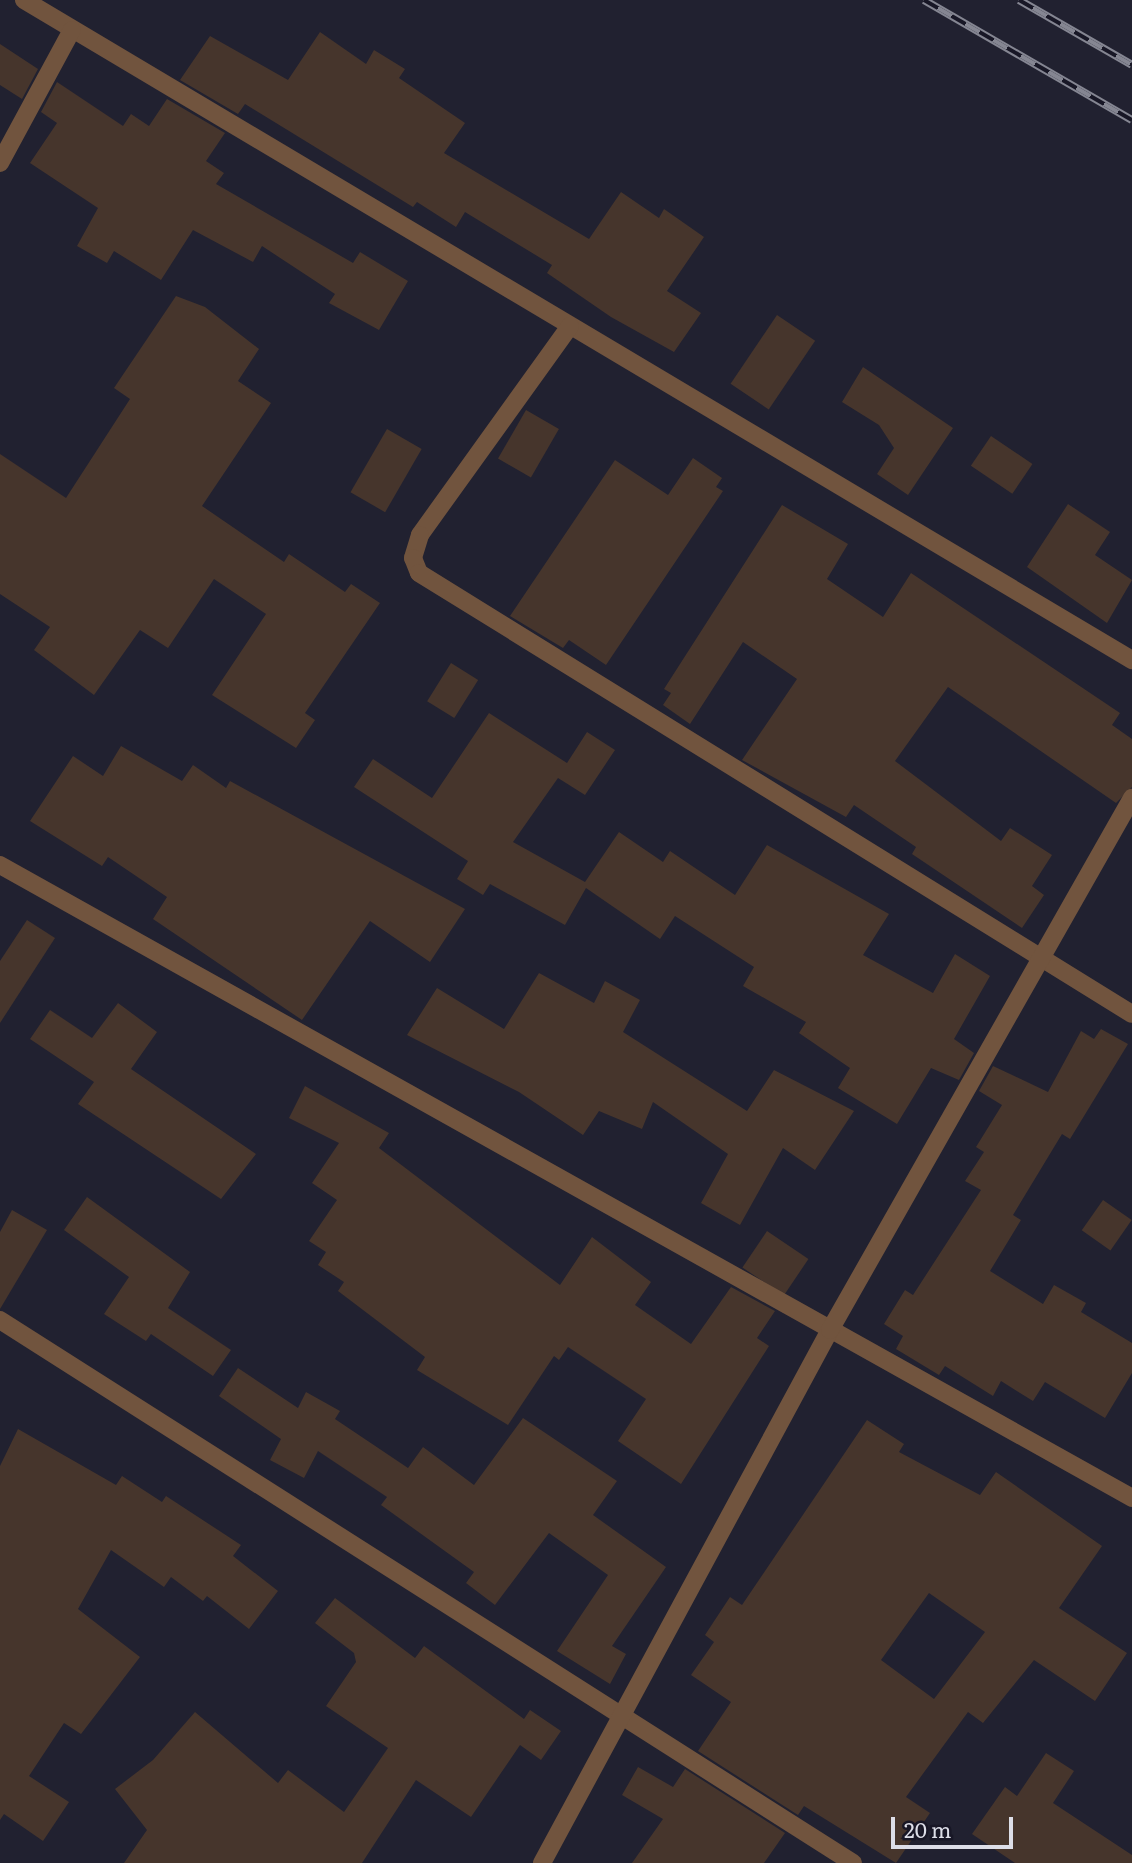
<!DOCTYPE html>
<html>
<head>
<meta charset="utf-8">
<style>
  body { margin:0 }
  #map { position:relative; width:1132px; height:1863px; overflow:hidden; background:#212130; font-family:Literata,serif }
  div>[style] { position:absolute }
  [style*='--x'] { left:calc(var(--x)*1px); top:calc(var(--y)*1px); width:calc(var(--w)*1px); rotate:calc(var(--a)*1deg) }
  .building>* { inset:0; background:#46352c; transform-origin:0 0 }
  .street>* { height:18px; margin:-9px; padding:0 9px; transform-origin:9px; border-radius:9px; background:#71543e }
  .rail>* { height:8px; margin-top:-4px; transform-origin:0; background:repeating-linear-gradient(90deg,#181726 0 16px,#858692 0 32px); box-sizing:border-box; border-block:2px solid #858692 }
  span { translate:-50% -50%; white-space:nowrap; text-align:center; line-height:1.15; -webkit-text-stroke:7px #181726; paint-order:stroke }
  .scale { position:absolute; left:891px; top:1817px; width:122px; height:32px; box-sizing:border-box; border:4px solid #dddee8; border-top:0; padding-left:9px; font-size:21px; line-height:24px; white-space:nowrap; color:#dddee8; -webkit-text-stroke:5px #181726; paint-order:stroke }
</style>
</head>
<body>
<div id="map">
  <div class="building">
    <div style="clip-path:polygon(320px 32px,366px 64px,374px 50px,405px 69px,399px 78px,465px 123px,444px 153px,589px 239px,621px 192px,659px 218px,664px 209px,704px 237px,667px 291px,701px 313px,674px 352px,611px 317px,547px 273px,552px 265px,465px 212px,456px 227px,417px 202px,413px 207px,245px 104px,238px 114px,180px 80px,210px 36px,288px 80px)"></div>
    <div style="clip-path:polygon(0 44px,38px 69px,22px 99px,0 85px)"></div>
    <div style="clip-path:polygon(57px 82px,123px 126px,131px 114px,149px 126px,167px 99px,225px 133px,206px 161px,224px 173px,216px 184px,353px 263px,360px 252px,408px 281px,379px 330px,329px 303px,335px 294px,262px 246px,253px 262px,193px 230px,161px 280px,114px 251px,107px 263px,77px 246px,98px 208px,30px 163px,57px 123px,41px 112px)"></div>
    <div style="clip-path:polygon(176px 296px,205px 307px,259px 349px,238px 381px,271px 403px,202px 506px,284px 562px,289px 554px,345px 592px,351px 584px,380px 603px,305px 713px,315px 720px,296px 748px,212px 695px,266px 614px,214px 579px,168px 648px,140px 630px,94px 695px,34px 650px,50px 627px,0 594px,0 454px,66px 498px,130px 399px,114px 388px)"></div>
    <div style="left:777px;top:315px;width:46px;height:83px;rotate:34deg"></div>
    <div style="clip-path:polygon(863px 367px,953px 428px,908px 495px,877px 474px,894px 448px,879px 425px,842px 402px)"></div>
    <div style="left:526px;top:410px;width:38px;height:56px;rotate:30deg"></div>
    <div style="left:387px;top:429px;width:40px;height:73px;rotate:30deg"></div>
    <div style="left:991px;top:436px;width:50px;height:36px;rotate:34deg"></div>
    <div style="clip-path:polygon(693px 458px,722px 478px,716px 487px,723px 491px,606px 665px,569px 640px,563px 648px,510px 616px,615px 460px,668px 495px)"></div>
    <div style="clip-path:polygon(1068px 504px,1110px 532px,1095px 555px,1132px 580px,1107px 623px,1027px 567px)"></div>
    <div style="clip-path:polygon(782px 505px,848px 544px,827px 579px,883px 617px,911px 573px,1120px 713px,1112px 725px,1132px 739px,1132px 787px,1116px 803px,948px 687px,895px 761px,1001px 841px,1010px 828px,1052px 855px,1032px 886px,1044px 895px,1022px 928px,912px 854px,916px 847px,854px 805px,846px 817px,742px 760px,797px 679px,743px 642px,690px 724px,663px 705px,671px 693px,664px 689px)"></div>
    <div style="left:451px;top:663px;width:32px;height:45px;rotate:32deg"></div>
    <div style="clip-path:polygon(489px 713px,567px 763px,587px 732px,615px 750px,585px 795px,558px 778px,513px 842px,585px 882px,619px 832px,663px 862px,670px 851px,735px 895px,767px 845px,889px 914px,863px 955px,933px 993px,955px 954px,990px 976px,954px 1039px,974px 1053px,959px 1080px,931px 1068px,897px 1124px,838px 1088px,850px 1068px,799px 1033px,806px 1022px,743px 986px,754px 967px,675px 916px,660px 939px,586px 888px,565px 925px,490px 884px,483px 895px,457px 879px,468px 861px,354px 787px,373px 759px,432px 798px)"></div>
    <div style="clip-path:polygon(121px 746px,182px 781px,193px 765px,226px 788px,230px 781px,465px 909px,430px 962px,370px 921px,302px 1020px,153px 919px,167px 897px,108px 857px,102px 866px,30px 821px,73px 756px,103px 776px)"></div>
    <div style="clip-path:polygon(27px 920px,55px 938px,0 1023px,0 961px)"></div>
    <div style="clip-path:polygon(539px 973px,594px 1003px,605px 981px,640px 1000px,623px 1032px,747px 1111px,774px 1070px,854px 1111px,815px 1170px,783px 1148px,740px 1225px,701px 1203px,728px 1154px,653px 1102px,642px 1129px,599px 1111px,583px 1135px,519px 1092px,407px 1035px,437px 988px,504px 1029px)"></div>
    <div style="clip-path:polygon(118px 1003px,157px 1032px,131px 1069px,256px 1154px,221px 1199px,78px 1104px,94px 1082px,30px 1039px,50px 1010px,92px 1038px)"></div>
    <div style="clip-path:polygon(1101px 1029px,1128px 1044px,1070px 1139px,1062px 1134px,1013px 1215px,1021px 1220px,990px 1271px,1043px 1304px,1054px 1285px,1086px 1303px,1081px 1312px,1132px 1343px,1132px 1373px,1105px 1418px,1045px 1382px,1033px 1401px,1001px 1381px,993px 1396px,945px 1366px,939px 1375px,896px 1349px,903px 1336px,884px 1324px,905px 1290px,913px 1295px,981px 1190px,965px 1181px,984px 1152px,976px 1147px,1002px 1105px,979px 1091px,993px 1066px,1048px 1092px,1081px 1031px,1094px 1039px)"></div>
    <div style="clip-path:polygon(305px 1086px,389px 1133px,379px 1148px,560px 1285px,592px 1237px,651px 1282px,635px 1305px,691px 1344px,731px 1287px,775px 1311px,757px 1338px,769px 1346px,681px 1484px,618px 1441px,646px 1399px,568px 1347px,559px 1360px,554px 1356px,508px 1425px,417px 1370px,425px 1357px,338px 1291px,344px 1282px,318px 1265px,326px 1252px,309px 1241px,337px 1200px,312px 1183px,339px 1143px,289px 1118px)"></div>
    <div style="clip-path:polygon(87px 1197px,190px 1272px,168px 1308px,231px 1350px,213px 1376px,151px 1334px,146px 1341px,104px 1314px,129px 1277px,64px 1230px)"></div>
    <div style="left:1103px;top:1200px;width:35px;height:37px;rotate:35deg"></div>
    <div style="clip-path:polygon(12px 1210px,47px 1230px,0 1309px,0 1232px)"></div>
    <div style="left:767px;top:1231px;width:50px;height:44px;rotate:34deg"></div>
    <div style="clip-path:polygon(238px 1368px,298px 1408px,306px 1392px,340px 1411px,335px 1419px,408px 1468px,423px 1447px,474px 1485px,523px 1418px,617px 1481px,593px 1515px,666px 1567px,612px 1646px,626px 1654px,610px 1684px,557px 1651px,608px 1575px,549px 1533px,495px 1605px,466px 1583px,474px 1572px,381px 1505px,387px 1497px,318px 1451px,304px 1478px,270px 1460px,281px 1439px,219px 1396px)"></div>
    <div style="clip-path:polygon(evenodd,867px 1420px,904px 1444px,899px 1452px,980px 1495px,996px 1472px,1102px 1546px,1059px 1608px,1127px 1653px,1095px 1701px,1034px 1660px,983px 1723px,968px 1712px,906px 1797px,930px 1813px,896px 1863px,804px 1806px,798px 1815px,698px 1751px,731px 1702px,691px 1675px,714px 1642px,705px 1635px,730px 1597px,742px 1605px,867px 1420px,929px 1593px,985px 1632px,934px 1699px,881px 1660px,929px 1593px)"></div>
    <div style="clip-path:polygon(18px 1429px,116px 1485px,122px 1476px,162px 1502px,166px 1496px,241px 1545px,233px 1556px,278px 1591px,249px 1629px,207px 1596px,203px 1601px,171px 1577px,164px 1587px,111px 1550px,78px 1609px,140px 1657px,81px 1734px,64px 1723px,29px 1776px,69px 1802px,43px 1841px,4px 1814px,0 1820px,0 1466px)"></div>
    <div style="clip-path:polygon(335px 1598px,415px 1658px,424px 1646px,524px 1719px,530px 1710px,561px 1731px,541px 1760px,520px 1745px,471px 1817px,416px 1780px,362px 1863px,124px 1863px,147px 1830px,115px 1789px,153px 1760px,195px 1712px,278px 1783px,288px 1770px,344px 1812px,388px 1748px,326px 1706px,356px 1662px,354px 1653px,315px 1623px)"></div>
    <div style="clip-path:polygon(1046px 1753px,1074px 1771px,1053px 1803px,1132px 1855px,1132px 1863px,1015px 1863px,972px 1834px,1005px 1787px,1017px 1796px)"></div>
    <div style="clip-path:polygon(638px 1767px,673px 1787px,685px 1769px,785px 1833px,764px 1863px,632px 1863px,663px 1819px,622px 1795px)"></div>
  </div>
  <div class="street">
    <div style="--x:24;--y:0;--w:1290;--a:30.78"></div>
    <div style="--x:0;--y:163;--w:151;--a:-61.6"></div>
    <div style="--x:570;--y:326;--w:257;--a:125.7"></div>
    <div style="--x:420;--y:535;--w:24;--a:107"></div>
    <div style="--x:413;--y:558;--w:16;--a:68"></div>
    <div style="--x:419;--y:573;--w:838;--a:31.74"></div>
    <div style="--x:0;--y:865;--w:1297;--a:29.21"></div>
    <div style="--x:0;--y:1320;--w:1011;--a:32.48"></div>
    <div style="--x:542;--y:1863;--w:606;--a:-61.62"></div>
    <div style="--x:830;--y:1330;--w:612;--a:-60.42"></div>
  </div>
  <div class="rail">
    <div style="--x:924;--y:0;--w:240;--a:30"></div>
    <div style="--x:1019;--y:0;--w:130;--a:29.9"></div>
  </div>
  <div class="scale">20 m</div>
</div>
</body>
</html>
